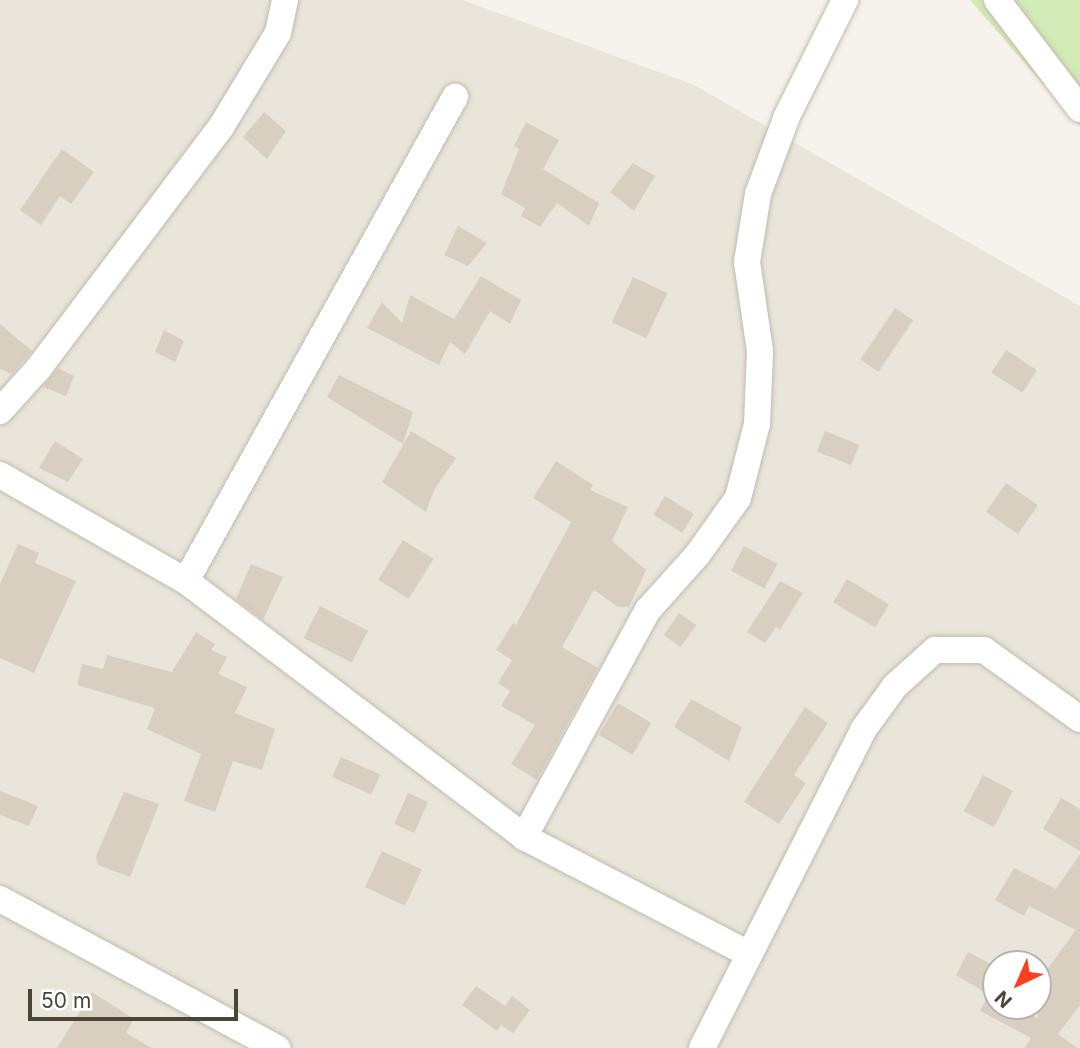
<!DOCTYPE html>
<html>
<head>
<meta charset="utf-8">
<style>
  body { margin:0 }
  #map { position:relative; width:1080px; height:1048px; overflow:hidden; background:#f6f3ec; font-family:Inter,sans-serif }
  div>[style] { position:absolute }
  [style*='--x'] { left:calc(var(--x)*1px); top:calc(var(--y)*1px); width:calc(var(--w)*1px); rotate:calc(var(--a)*1deg) }
  .residential>* { inset:0; background:#eae5da }
  .green>* { inset:0; background:#d2eab5 }
  .building>* { inset:0; background:#d8cfc1; transform-origin:0 0 }
  .roads { filter:drop-shadow(0 0 2px #c2bbae) drop-shadow(0 0 2px #c2bbae) }
  .street>* { height:26px; margin:-13px; padding:0 13px; transform-origin:13px; border-radius:13px; background:#fff }
  span { translate:-50% -50%; white-space:nowrap; text-align:center; line-height:1.15; -webkit-text-stroke:7px #fff; paint-order:stroke }
  .north { position:absolute; left:982px; top:950px; width:70px; height:70px; box-sizing:border-box; background:#fff; border:2px solid #b7b4b0; border-radius:50%; rotate:224deg; font-size:19px; font-weight:700; line-height:28px; text-align:center; color:#4b4439 }
  .north::after { content:''; display:block; margin:auto; width:24px; height:32px; background:#fc3f1d; clip-path:polygon(50% 0,100% 100%,50% 72%,0 100%) }
  .scale { position:absolute; left:28px; top:989px; width:210px; height:32px; box-sizing:border-box; border:4px solid #4b4439; border-top:0; padding-left:9px; font-size:21px; line-height:24px; white-space:nowrap; color:#4b4439; -webkit-text-stroke:5px #fff; paint-order:stroke }
</style>
</head>
<body>
<div id="map">
  <div class="residential">
    <div style="clip-path:polygon(evenodd,0 0,463px 0,694px 85px,1080px 306px,1080px 1048px,0 1048px,0 0,996px 964px,1038px 964px,1038px 1006px,996px 1006px,996px 964px)"></div>
  </div>
  <div class="green">
    <div style="clip-path:polygon(970px 0,1080px 0,1080px 127px)"></div>
  </div>
  <div class="building">
    <div style="clip-path:polygon(264px 112px,286px 131px,267px 159px,243px 137px)"></div>
    <div style="clip-path:polygon(526px 122px,559px 140px,543px 169px,599px 203px,589px 226px,557px 203px,540px 227px,521px 216px,525px 208px,501px 194px,519px 149px,514px 146px)"></div>
    <div style="clip-path:polygon(62px 149px,94px 172px,71px 204px,60px 196px,41px 225px,20px 210px)"></div>
    <div style="clip-path:polygon(633px 163px,655px 176px,634px 211px,610px 192px)"></div>
    <div style="clip-path:polygon(458px 226px,487px 243px,468px 266px,444px 255px)"></div>
    <div style="clip-path:polygon(481px 276px,521px 300px,510px 324px,490px 311px,465px 354px,450px 342px,439px 365px,367px 328px,382px 302px,402px 323px,410px 295px,454px 319px)"></div>
    <div style="left:633px;top:277px;width:38px;height:50px;rotate:25deg"></div>
    <div style="left:895px;top:308px;width:22px;height:62px;rotate:34deg"></div>
    <div style="clip-path:polygon(0 324px,32px 351px,12px 374px,0 369px)"></div>
    <div style="clip-path:polygon(164px 330px,184px 341px,175px 362px,155px 352px)"></div>
    <div style="left:1006px;top:350px;width:37px;height:27px;rotate:33deg"></div>
    <div style="clip-path:polygon(58px 368px,74px 376px,66px 396px,43px 387px)"></div>
    <div style="clip-path:polygon(339px 375px,413px 412px,403px 444px,327px 397px)"></div>
    <div style="clip-path:polygon(411px 431px,456px 458px,434px 490px,426px 512px,382px 482px)"></div>
    <div style="left:825px;top:431px;width:37px;height:22px;rotate:22deg"></div>
    <div style="clip-path:polygon(55px 441px,83px 459px,68px 482px,39px 468px)"></div>
    <div style="clip-path:polygon(556px 461px,593px 485px,590px 490px,628px 507px,612px 541px,646px 570px,629px 607px,618px 607px,594px 590px,562px 647px,598px 668px,537px 780px,511px 764px,535px 725px,501px 706px,510px 691px,498px 683px,512px 660px,496px 650px,513px 623px,516px 625px,571px 522px,533px 498px)"></div>
    <div style="left:1006px;top:483px;width:39px;height:35px;rotate:35deg"></div>
    <div style="left:665px;top:496px;width:34px;height:22px;rotate:32deg"></div>
    <div style="left:403px;top:540px;width:36px;height:47px;rotate:32deg"></div>
    <div style="clip-path:polygon(18px 544px,39px 553px,35px 563px,76px 581px,34px 673px,0 658px,0 584px)"></div>
    <div style="left:744px;top:546px;width:38px;height:28px;rotate:28deg"></div>
    <div style="clip-path:polygon(251px 564px,283px 577px,263px 620px,236px 599px)"></div>
    <div style="left:847px;top:579px;width:49px;height:27px;rotate:31deg"></div>
    <div style="clip-path:polygon(780px 581px,803px 593px,780px 630px,776px 627px,765px 643px,747px 632px)"></div>
    <div style="left:320px;top:606px;width:54px;height:36px;rotate:27deg"></div>
    <div style="left:679px;top:613px;width:21px;height:27px;rotate:35deg"></div>
    <div style="clip-path:polygon(196px 632px,215px 644px,211px 650px,227px 657px,218px 674px,247px 687px,235px 713px,275px 729px,262px 770px,233px 761px,215px 812px,184px 801px,201px 754px,147px 729px,155px 708px,77px 685px,82px 664px,103px 669px,107px 655px,172px 672px)"></div>
    <div style="clip-path:polygon(691px 699px,742px 727px,729px 761px,674px 727px)"></div>
    <div style="left:618px;top:703px;width:39px;height:37px;rotate:31deg"></div>
    <div style="clip-path:polygon(805px 707px,828px 723px,794px 775px,806px 783px,779px 824px,744px 802px)"></div>
    <div style="left:341px;top:757px;width:43px;height:22px;rotate:24deg"></div>
    <div style="left:983px;top:775px;width:34px;height:41px;rotate:28deg"></div>
    <div style="clip-path:polygon(0 791px,38px 806px,29px 826px,0 815px)"></div>
    <div style="clip-path:polygon(124px 792px,159px 804px,130px 877px,98px 865px,96px 856px)"></div>
    <div style="left:408px;top:793px;width:22px;height:34px;rotate:24deg"></div>
    <div style="clip-path:polygon(1061px 798px,1080px 809px,1080px 851px,1043px 829px)"></div>
    <div style="left:382px;top:851px;width:44px;height:40px;rotate:25deg"></div>
    <div style="clip-path:polygon(1080px 854px,1080px 1005px,1058px 1034px,1077px 1048px,1025px 1048px,1031px 1038px,980px 1011px,987px 997px,996px 1000px,996px 1006px,1009px 1006px,1038px 1018px,1038px 982px,1076px 930px,1029px 906px,1024px 916px,995px 900px,1014px 868px,1056px 889px)"></div>
    <div style="clip-path:polygon(968px 952px,996px 967px,996px 999px,956px 975px)"></div>
    <div style="clip-path:polygon(476px 986px,505px 1006px,512px 996px,530px 1010px,513px 1033px,501px 1025px,497px 1031px,462px 1005px)"></div>
    <div style="clip-path:polygon(92px 992px,134px 1019px,126px 1033px,152px 1048px,57px 1048px)"></div>
  </div>
  <div class="roads">
    <div class="street">
      <div style="--x:997;--y:0;--w:137;--a:52.7"></div>
      <div style="--x:0;--y:411;--w:57;--a:-47.9"></div>
      <div style="--x:38;--y:369;--w:303;--a:-52.9"></div>
      <div style="--x:221;--y:127;--w:110;--a:-58.8"></div>
      <div style="--x:278;--y:33;--w:34;--a:-78"></div>
      <div style="--x:0;--y:475;--w:214;--a:29.7"></div>
      <div style="--x:186;--y:581;--w:424;--a:37.1"></div>
      <div style="--x:524;--y:837;--w:254;--a:27.5"></div>
      <div style="--x:186;--y:581;--w:554;--a:-60.94"></div>
      <div style="--x:524;--y:837;--w:259;--a:-61.4"></div>
      <div style="--x:648;--y:610;--w:75;--a:-48.2"></div>
      <div style="--x:698;--y:554;--w:69;--a:-54.5"></div>
      <div style="--x:738;--y:498;--w:76;--a:-75.6"></div>
      <div style="--x:757;--y:424;--w:73;--a:-87.6"></div>
      <div style="--x:760;--y:351;--w:90;--a:-98.3"></div>
      <div style="--x:747;--y:262;--w:69;--a:-80.8"></div>
      <div style="--x:758;--y:194;--w:83;--a:-69.6"></div>
      <div style="--x:787;--y:116;--w:130;--a:-63.4"></div>
      <div style="--x:0;--y:899;--w:315;--a:28.3"></div>
      <div style="--x:702;--y:1048;--w:356;--a:-63.1"></div>
      <div style="--x:863;--y:730;--w:54;--a:-54"></div>
      <div style="--x:895;--y:686;--w:54;--a:-42"></div>
      <div style="--x:935;--y:650;--w:49;--a:0"></div>
      <div style="--x:984;--y:650;--w:118;--a:35.7"></div>
    </div>
  </div>
  <div class="north">N</div>
  <div class="scale">50 m</div>
</div>
</body>
</html>
